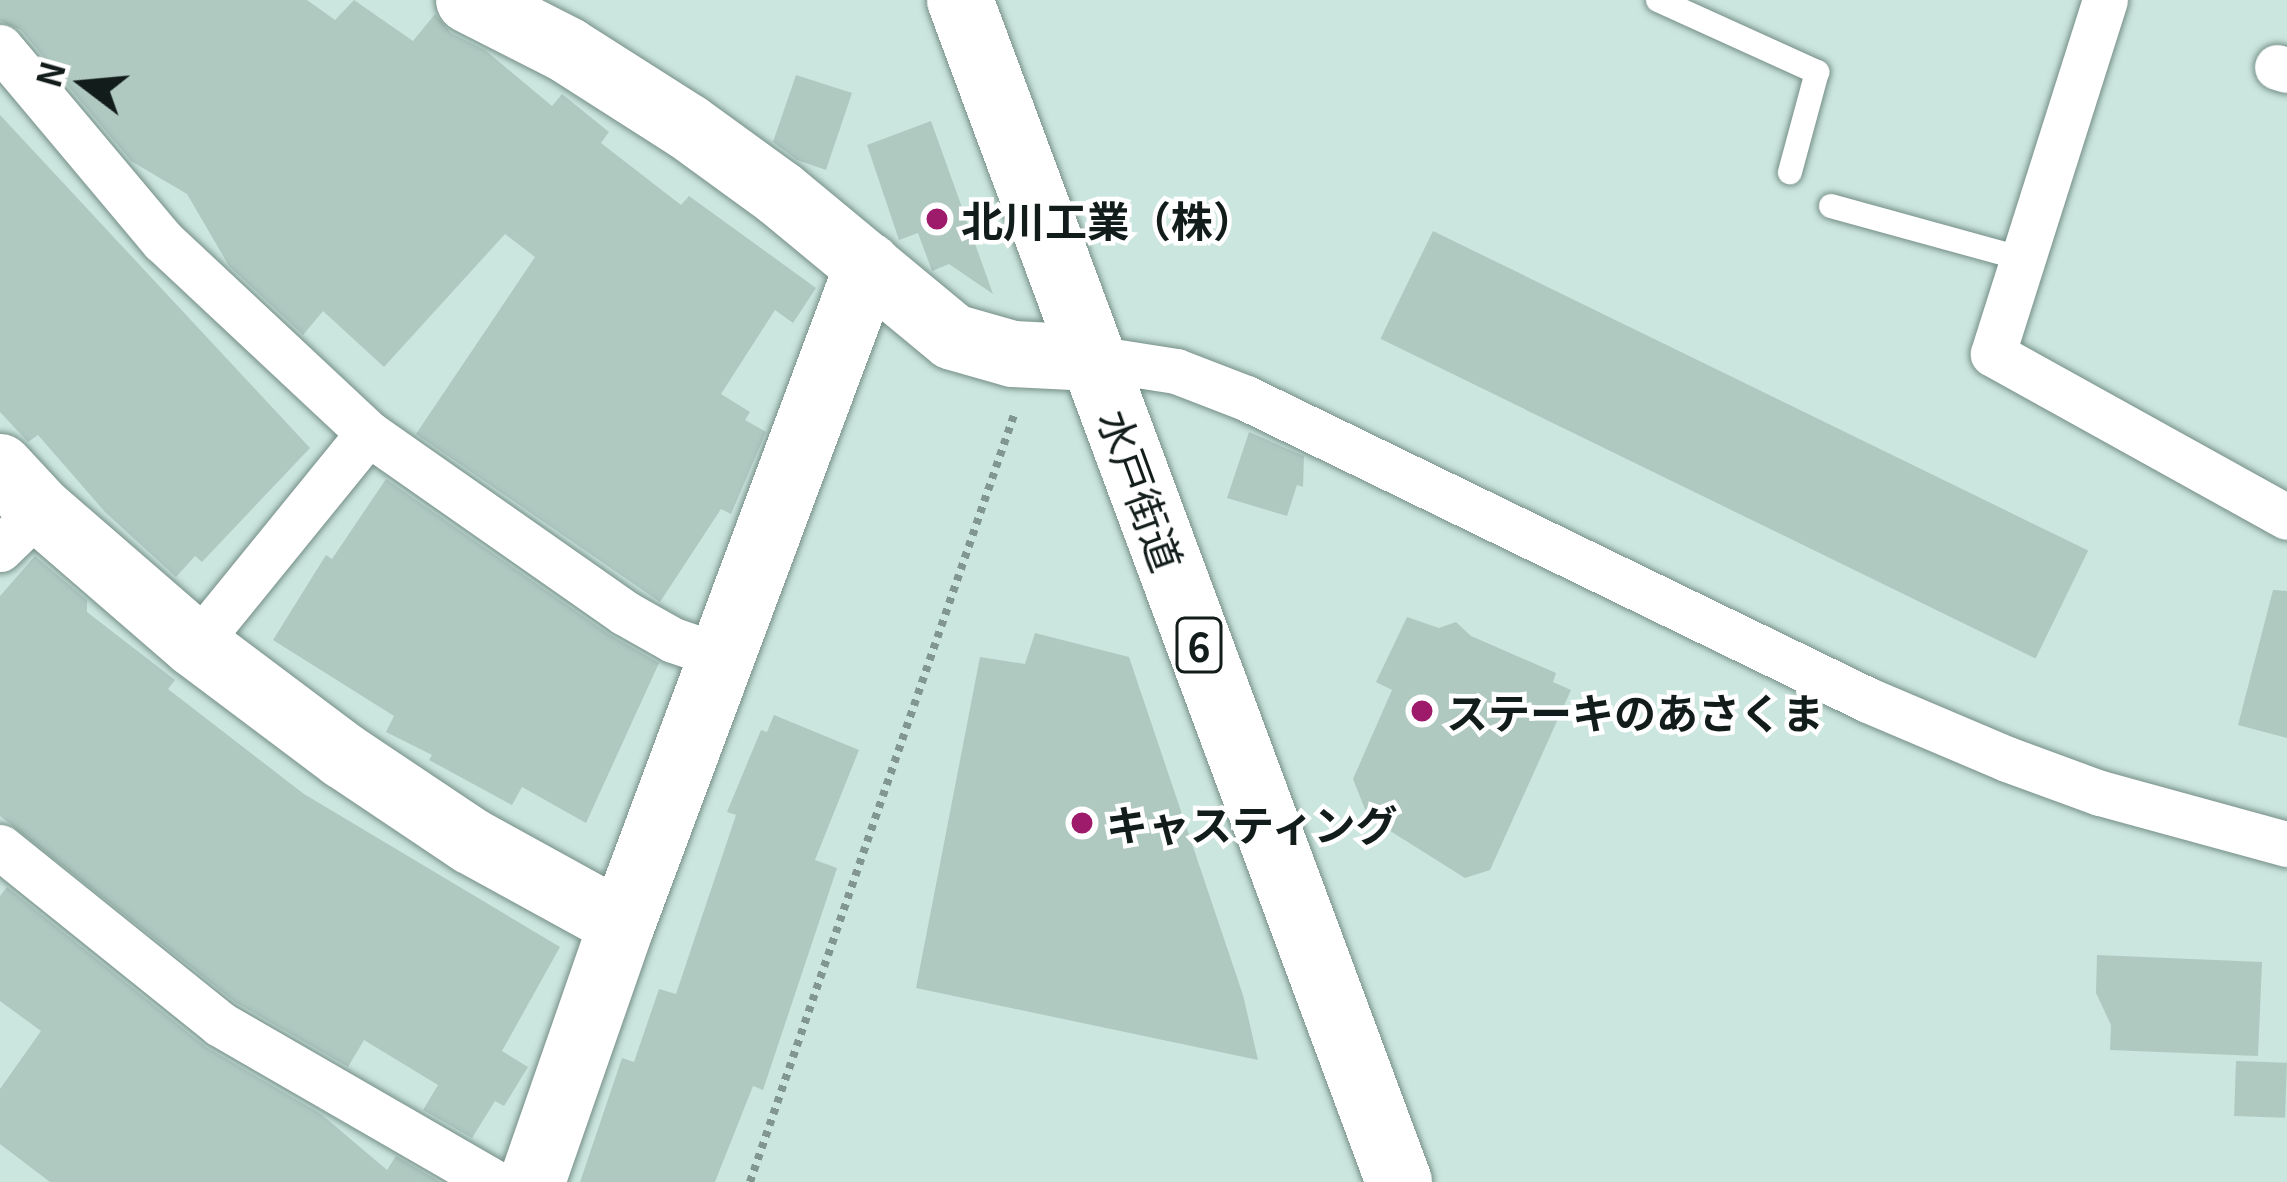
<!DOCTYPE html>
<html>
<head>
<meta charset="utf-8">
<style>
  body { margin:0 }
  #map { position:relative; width:2287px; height:1182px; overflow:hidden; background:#cbe6de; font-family:Georgia,"Noto Sans JP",serif }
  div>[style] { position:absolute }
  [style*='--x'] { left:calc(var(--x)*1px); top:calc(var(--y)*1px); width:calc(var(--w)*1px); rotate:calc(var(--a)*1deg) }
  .building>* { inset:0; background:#afc9c1; transform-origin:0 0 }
  .path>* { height:8px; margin-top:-4px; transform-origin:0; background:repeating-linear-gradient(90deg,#819690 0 6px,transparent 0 12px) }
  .roads { filter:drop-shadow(0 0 3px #758e87) drop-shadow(0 0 3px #758e87) }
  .lane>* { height:24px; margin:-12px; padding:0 12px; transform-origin:12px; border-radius:12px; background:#fff }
  .street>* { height:45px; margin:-22.5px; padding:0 22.5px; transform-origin:22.5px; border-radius:22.5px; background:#fff }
  .secondary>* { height:66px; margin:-33px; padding:0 33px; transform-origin:33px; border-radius:33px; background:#fff }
  .highway>* { height:66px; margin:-33px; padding:0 33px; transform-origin:33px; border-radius:33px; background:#fff }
  .dots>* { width:33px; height:33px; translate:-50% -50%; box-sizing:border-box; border:6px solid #fff; border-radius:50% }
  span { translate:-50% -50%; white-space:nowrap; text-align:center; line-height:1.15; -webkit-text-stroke:9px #fff; paint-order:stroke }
  .shield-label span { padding:3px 9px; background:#fff; border:3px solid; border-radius:9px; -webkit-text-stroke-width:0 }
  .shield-label { font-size:39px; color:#121c1a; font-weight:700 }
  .poi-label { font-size:42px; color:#121c1a; font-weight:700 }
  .left { translate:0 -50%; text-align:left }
  .street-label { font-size:42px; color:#121c1a }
  .north { position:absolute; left:24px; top:24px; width:120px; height:120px; -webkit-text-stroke:9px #fff; paint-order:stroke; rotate:286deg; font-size:33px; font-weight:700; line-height:48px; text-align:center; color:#121c1a }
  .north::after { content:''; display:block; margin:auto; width:42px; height:54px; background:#121c1a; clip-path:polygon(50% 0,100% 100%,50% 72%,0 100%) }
</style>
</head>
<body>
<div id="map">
  <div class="building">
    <div style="clip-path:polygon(0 0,307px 0,335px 20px,354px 0,413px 41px,435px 14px,451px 33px,485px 50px,552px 106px,562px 94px,609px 132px,601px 143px,681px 205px,689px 196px,816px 288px,793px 323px,775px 310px,721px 394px,750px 412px,745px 420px,766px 432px,731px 514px,721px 509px,660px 602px,416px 434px,535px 257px,505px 234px,384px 367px,323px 311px,303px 335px,229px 266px,187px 194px,131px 161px,21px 30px,0 21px)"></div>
    <div style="clip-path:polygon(796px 75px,852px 93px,826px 170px,797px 160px,773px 142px)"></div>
    <div style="clip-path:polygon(0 115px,310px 448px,202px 562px,195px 556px,176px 577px,105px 512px,38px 435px,28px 442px,0 412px)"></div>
    <div style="clip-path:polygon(931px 121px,993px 294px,949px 264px,932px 271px,918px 233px,899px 240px,867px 145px)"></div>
    <div style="left:1433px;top:231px;width:729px;height:120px;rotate:26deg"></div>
    <div style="clip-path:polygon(1249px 432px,1304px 456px,1303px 487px,1297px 485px,1287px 516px,1227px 498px)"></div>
    <div style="clip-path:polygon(386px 479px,610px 635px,659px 663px,586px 823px,522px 787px,512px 805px,429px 760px,432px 755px,386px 732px,394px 716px,273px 640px,326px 555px,332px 559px)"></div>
    <div style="clip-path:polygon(35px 556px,87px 600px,87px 612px,175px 680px,168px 689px,304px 794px,560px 947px,502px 1051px,528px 1067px,504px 1106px,495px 1101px,472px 1138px,423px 1110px,438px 1085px,364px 1040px,348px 1067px,235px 1002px,0 816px,0 596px)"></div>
    <div style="clip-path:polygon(2273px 590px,2287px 591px,2287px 738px,2238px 725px)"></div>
    <div style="clip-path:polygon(1407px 617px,1439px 628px,1456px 622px,1471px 636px,1556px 673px,1553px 682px,1571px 690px,1490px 870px,1465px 878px,1368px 817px,1353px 779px,1392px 690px,1376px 682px)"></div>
    <div style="clip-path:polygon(1035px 633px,1129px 657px,1243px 995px,1258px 1060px,916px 988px,980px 657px,1025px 664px)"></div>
    <div style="clip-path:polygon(774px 715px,859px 750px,815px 860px,837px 868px,763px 1090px,753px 1086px,715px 1182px,580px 1182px,622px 1058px,634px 1062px,659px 989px,676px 994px,736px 815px,727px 812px,761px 730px,767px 732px)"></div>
    <div style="clip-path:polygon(7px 887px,206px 1047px,321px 1114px,387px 1170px,396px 1156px,440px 1182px,50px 1182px,0 1144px,0 1089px,41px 1031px,0 1001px,0 896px)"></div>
    <div style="clip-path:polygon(2097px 955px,2262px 962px,2258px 1056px,2110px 1050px,2111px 1025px,2096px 993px)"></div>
    <div style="left:2236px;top:1061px;width:51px;height:55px;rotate:2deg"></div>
  </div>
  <div class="path">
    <div style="--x:750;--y:1182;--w:814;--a:-71.01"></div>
  </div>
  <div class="roads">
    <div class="lane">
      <div style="--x:1658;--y:0;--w:175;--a:24.4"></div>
      <div style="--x:1817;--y:72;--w:104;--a:105.1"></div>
      <div style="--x:1831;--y:206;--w:196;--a:15.4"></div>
    </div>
    <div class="street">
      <div style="--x:2105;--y:0;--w:371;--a:107.6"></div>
      <div style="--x:1993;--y:354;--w:336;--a:29"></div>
      <div style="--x:0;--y:47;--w:253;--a:50"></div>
      <div style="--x:163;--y:241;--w:281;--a:43.1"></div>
      <div style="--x:368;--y:433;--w:314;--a:35"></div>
      <div style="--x:625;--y:613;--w:55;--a:29.4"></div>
      <div style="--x:673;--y:640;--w:50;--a:18.8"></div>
      <div style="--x:2277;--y:67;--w:10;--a:17"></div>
      <div style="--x:1093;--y:358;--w:84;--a:8.9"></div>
      <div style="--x:1176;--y:371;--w:75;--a:21.1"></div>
      <div style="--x:1246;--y:398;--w:691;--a:25.9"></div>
      <div style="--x:1868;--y:700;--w:151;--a:23"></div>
      <div style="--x:2007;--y:759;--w:99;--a:20.1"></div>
      <div style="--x:2100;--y:793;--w:194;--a:15.3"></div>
      <div style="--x:0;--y:549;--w:56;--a:-44.3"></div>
      <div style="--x:196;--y:645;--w:273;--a:-50.9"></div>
      <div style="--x:0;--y:847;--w:282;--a:38.8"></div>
      <div style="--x:220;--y:1024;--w:316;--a:30"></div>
    </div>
    <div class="secondary">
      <div style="--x:469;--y:0;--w:110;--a:27"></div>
      <div style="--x:567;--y:50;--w:143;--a:32.5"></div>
      <div style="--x:688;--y:127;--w:112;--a:36"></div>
      <div style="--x:779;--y:193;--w:226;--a:39.6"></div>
      <div style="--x:953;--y:337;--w:62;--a:15.8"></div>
      <div style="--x:1013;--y:354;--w:80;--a:2.9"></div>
      <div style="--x:0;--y:467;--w:59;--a:47.1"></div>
      <div style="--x:40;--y:510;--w:206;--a:40.9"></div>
      <div style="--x:196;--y:645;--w:185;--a:36.9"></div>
      <div style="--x:344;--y:756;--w:153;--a:33.8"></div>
      <div style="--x:471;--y:841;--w:172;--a:28.8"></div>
      <div style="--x:532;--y:1182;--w:273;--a:-70.8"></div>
      <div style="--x:622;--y:924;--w:703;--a:-69.53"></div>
    </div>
    <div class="highway">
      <div style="--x:960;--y:0;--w:1261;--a:69.62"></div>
    </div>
  </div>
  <div class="dots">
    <div style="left:937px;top:219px;background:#9e1a6b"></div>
    <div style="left:1422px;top:711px;background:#9e1a6b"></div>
    <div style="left:1082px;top:823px;background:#9e1a6b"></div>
  </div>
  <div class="shield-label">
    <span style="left:1199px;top:645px">6</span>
  </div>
  <div class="poi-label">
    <span class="left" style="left:961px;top:219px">北川工業（株）</span>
    <span class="left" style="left:1446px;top:711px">ステーキのあさくま</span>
    <span class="left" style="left:1106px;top:823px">キャスティング</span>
  </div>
  <div class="street-label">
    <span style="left:1142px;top:490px;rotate:70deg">水戸街道</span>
  </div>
  <div class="north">N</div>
</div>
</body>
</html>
